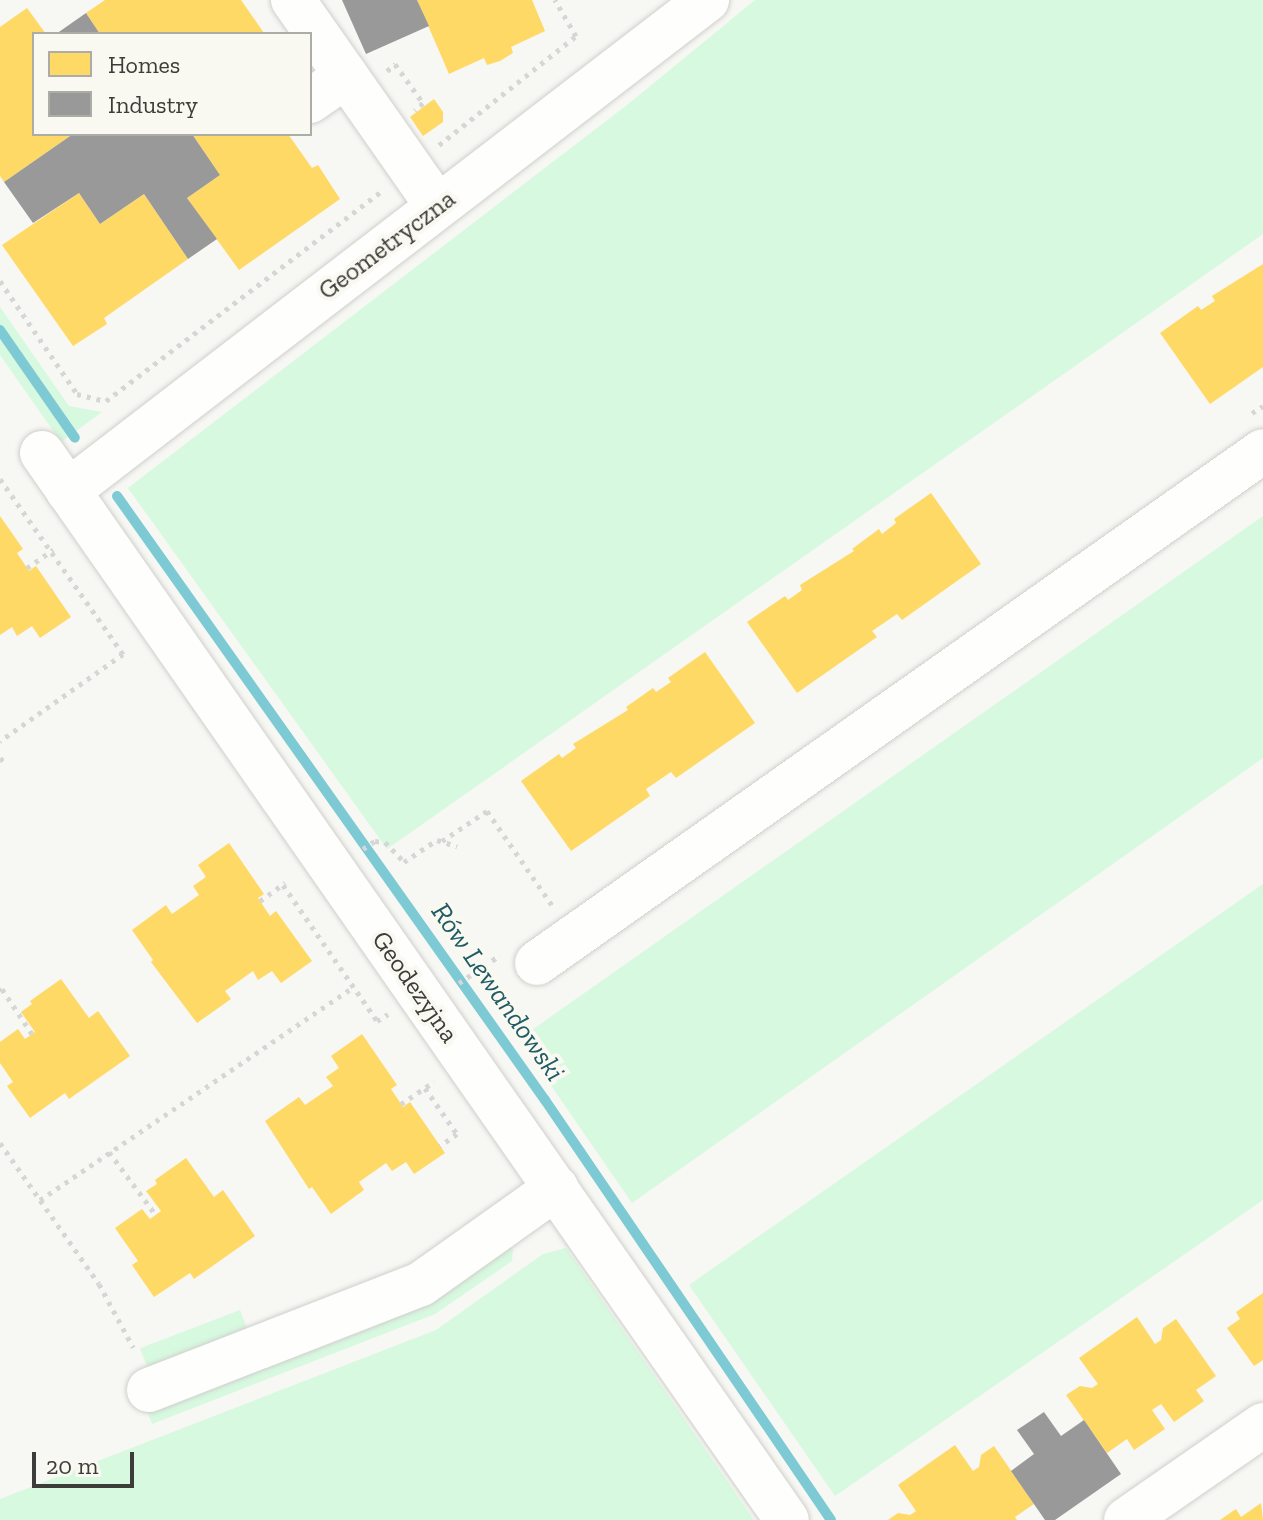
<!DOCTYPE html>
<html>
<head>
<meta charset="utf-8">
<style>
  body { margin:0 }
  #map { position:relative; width:1263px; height:1520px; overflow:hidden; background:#f7f7f3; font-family:"Zilla Slab",serif }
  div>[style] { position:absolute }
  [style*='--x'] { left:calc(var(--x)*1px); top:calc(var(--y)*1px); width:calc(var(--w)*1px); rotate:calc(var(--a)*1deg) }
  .green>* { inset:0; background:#d7f9e0; transform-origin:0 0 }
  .homes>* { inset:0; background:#ffd966 }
  .industry>* { inset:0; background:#999 }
  .stream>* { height:10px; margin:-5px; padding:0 5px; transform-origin:5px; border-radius:5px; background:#7ecad4 }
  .path>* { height:5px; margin-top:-2.5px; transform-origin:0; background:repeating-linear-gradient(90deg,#d6d6d4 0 4px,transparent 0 10px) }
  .roads { filter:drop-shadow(0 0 2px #d0cfcc) drop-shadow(0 0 2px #d0cfcc) }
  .minor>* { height:44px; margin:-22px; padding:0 22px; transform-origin:22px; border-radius:22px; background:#fefefd }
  span { translate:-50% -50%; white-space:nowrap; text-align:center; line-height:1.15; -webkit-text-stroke:8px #f9f8f1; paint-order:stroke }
  .street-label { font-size:26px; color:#3c3c39 }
  .water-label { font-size:28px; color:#205c65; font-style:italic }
  .legend { position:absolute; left:32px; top:32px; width:280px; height:104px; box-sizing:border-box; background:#f9f8f1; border:2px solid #adada7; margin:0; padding:10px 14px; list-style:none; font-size:24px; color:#3c3c39 }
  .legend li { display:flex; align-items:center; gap:16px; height:40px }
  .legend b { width:40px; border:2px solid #adada7 }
  .scale { position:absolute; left:32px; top:1452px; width:102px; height:36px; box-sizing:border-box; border:4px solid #3c3c39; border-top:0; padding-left:10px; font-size:24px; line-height:28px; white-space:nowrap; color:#3c3c39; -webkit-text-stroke:6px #f9f8f1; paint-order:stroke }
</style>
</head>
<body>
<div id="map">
  <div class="green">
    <div style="clip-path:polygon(755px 0,1263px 0,1263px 234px,387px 849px,128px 488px,627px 105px)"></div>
    <div style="clip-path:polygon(0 307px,69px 406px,102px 412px,61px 442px,0 355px)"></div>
    <div style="clip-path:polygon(1263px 516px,1263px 758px,632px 1203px,519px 1039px)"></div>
    <div style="clip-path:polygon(1263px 884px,1263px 1200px,835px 1496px,689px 1285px)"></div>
    <div style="clip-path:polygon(508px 1243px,513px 1250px,512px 1261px,435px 1314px,152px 1424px,146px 1408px)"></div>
    <div style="clip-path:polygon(566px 1248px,754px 1520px,0 1520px,0 1499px,436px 1330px,543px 1254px)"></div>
    <div style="left:240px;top:1310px;width:22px;height:107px;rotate:69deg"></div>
  </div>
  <div class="homes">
    <div style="clip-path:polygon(105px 0,241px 0,264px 33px,100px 34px,86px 13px)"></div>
    <div style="clip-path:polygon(417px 0,532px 0,545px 31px,511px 47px,513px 53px,500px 61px,487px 65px,484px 58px,449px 74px)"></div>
    <div style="clip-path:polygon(27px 8px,46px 34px,34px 34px,34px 134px,73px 134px,4px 182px,0 176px,0 27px)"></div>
    <div style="clip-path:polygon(434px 99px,443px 112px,443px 122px,423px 136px,410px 117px)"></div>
    <div style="clip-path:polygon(192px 134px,288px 134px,312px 168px,318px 165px,340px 199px,239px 270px,187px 198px,220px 175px)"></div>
    <div style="clip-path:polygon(79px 193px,100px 224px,144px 194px,188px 259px,104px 318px,107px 324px,73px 346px,2px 245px)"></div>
    <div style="clip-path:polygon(1263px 264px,1263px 367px,1210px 404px,1160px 333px,1198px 306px,1201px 310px,1215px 301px,1212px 296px)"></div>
    <div style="clip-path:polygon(931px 493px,981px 564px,902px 620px,897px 614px,872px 631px,877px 637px,797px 693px,747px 622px,785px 596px,788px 600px,802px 590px,800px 585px,854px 551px,852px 549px,879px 529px,882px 534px,896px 523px,894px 519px)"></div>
    <div style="clip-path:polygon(0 516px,23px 549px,17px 553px,29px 571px,36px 566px,71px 617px,40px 638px,32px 626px,17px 636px,12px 627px,0 635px)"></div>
    <div style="clip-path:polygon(705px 652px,755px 723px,676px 778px,671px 772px,646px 789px,650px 796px,571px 851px,521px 781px,559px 754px,562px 758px,576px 748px,573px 744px,628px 710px,626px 707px,653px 688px,656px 692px,671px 682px,668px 678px)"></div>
    <div style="clip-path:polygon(229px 843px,264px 894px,258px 898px,270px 916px,276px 911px,312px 961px,281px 983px,272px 971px,258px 980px,253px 971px,225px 991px,231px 999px,197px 1023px,151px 962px,153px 960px,132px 930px,166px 905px,172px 914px,199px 895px,193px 886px,206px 877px,198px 865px)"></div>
    <div style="clip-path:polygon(61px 979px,89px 1018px,98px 1011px,130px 1056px,69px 1099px,65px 1093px,30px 1118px,7px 1086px,13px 1082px,0 1063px,0 1042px,18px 1029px,25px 1039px,35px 1032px,21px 1012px,32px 1004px,30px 1001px)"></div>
    <div style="clip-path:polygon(362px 1034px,397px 1085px,391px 1089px,403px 1107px,410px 1102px,445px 1153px,414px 1174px,406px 1162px,392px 1171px,386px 1163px,359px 1182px,364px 1190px,331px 1214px,312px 1187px,309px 1189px,265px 1121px,299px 1097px,305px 1105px,333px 1086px,326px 1077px,339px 1068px,331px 1056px)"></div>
    <div style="clip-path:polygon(186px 1158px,214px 1197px,223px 1190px,255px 1236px,194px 1279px,190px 1273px,154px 1297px,132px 1265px,138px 1261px,115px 1228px,142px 1209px,150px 1219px,161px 1211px,146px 1191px,157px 1184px,155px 1180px)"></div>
    <div style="clip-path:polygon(1263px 1293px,1263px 1360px,1254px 1366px,1227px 1328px,1240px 1319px,1236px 1312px)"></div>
    <div style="clip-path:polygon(1137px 1317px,1155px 1344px,1161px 1340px,1163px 1328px,1176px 1319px,1216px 1376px,1196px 1390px,1204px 1401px,1174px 1422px,1161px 1404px,1152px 1410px,1165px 1429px,1134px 1450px,1127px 1439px,1107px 1453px,1066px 1395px,1080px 1386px,1092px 1388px,1098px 1384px,1079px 1358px)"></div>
    <div style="clip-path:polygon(955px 1445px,973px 1471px,979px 1467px,981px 1455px,994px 1446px,1034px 1504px,1015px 1517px,1017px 1520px,888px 1520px,898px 1513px,910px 1515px,916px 1511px,898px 1485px)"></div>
    <div style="clip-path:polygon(1261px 1503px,1263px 1520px,1220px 1520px,1236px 1509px,1241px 1517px)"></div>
  </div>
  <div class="industry">
    <div style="clip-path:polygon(342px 0,417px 0,429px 26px,366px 54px)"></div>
    <div style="clip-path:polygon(86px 13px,100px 34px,56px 34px)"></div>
    <div style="clip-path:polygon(73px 134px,192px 134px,220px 175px,187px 198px,217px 239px,188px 259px,144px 194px,100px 224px,79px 193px,33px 223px,4px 182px)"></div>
    <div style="clip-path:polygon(1044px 1412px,1061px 1436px,1084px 1420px,1121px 1474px,1055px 1520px,1045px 1520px,1011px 1471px,1034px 1454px,1017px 1430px)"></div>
  </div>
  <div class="stream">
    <div style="--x:0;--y:330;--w:131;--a:55.2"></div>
    <div style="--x:117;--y:496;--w:740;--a:54.68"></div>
    <div style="--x:545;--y:1100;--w:508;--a:55.75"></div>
  </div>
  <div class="path">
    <div style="--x:387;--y:71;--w:11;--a:-41"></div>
    <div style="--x:395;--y:64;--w:48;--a:54.3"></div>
    <div style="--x:423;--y:103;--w:11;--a:139"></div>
    <div style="--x:439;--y:145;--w:175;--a:-38.5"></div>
    <div style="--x:576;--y:36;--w:42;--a:-120.3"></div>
    <div style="--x:0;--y:281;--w:137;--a:55.7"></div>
    <div style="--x:77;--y:394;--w:30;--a:14"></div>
    <div style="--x:106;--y:401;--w:345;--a:-37.3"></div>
    <div style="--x:1252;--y:413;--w:13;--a:-32"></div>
    <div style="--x:0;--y:479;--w:214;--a:54.9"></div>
    <div style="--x:123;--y:654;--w:151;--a:144.7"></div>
    <div style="--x:27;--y:568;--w:32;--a:-35"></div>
    <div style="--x:0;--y:758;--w:8;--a:40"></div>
    <div style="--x:442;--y:841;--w:54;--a:-33.7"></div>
    <div style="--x:487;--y:811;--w:118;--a:55.4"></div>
    <div style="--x:363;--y:849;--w:14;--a:-34"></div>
    <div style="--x:375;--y:841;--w:10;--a:6"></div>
    <div style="--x:385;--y:842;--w:28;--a:46"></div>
    <div style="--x:404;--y:862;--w:40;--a:-34"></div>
    <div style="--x:437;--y:840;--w:21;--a:17"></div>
    <div style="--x:283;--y:885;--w:165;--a:55.3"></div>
    <div style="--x:377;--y:1021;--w:13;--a:-32"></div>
    <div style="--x:260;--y:901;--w:31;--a:-36"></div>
    <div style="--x:459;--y:983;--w:50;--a:-34.3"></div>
    <div style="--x:0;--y:991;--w:3;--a:-45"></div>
    <div style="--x:2;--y:989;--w:54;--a:56.3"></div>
    <div style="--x:425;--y:1088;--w:56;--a:55.2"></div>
    <div style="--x:457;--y:1134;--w:21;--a:145"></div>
    <div style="--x:401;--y:1104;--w:40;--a:-34"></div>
    <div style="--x:0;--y:1143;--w:172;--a:54.9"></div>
    <div style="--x:99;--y:1284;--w:72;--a:61.6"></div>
    <div style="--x:109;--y:1152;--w:77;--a:53.4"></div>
    <div style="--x:40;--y:1200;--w:379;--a:-34.2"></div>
  </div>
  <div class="roads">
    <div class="minor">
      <div style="--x:293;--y:0;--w:251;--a:55"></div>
      <div style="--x:310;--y:101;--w:44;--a:-34.8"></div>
      <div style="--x:42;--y:453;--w:1301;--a:55.08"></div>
      <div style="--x:68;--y:491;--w:806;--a:-37.54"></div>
      <div style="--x:537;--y:963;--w:888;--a:-35.19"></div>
      <div style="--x:149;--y:1390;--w:292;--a:-21.3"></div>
      <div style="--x:421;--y:1284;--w:166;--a:-35.4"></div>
      <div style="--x:1126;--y:1520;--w:167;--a:-34.7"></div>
    </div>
  </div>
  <div class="street-label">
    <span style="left:387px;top:245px;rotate:-37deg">Geometryczna</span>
    <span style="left:415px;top:987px;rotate:55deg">Geodezyjna</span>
  </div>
  <div class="water-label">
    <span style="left:498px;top:992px;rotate:55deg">Rów Lewandowski</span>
  </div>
  <ul class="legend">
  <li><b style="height:22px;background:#ffd966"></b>Homes</li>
  <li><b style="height:22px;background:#999"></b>Industry</li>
  </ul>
  <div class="scale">20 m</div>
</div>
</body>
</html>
